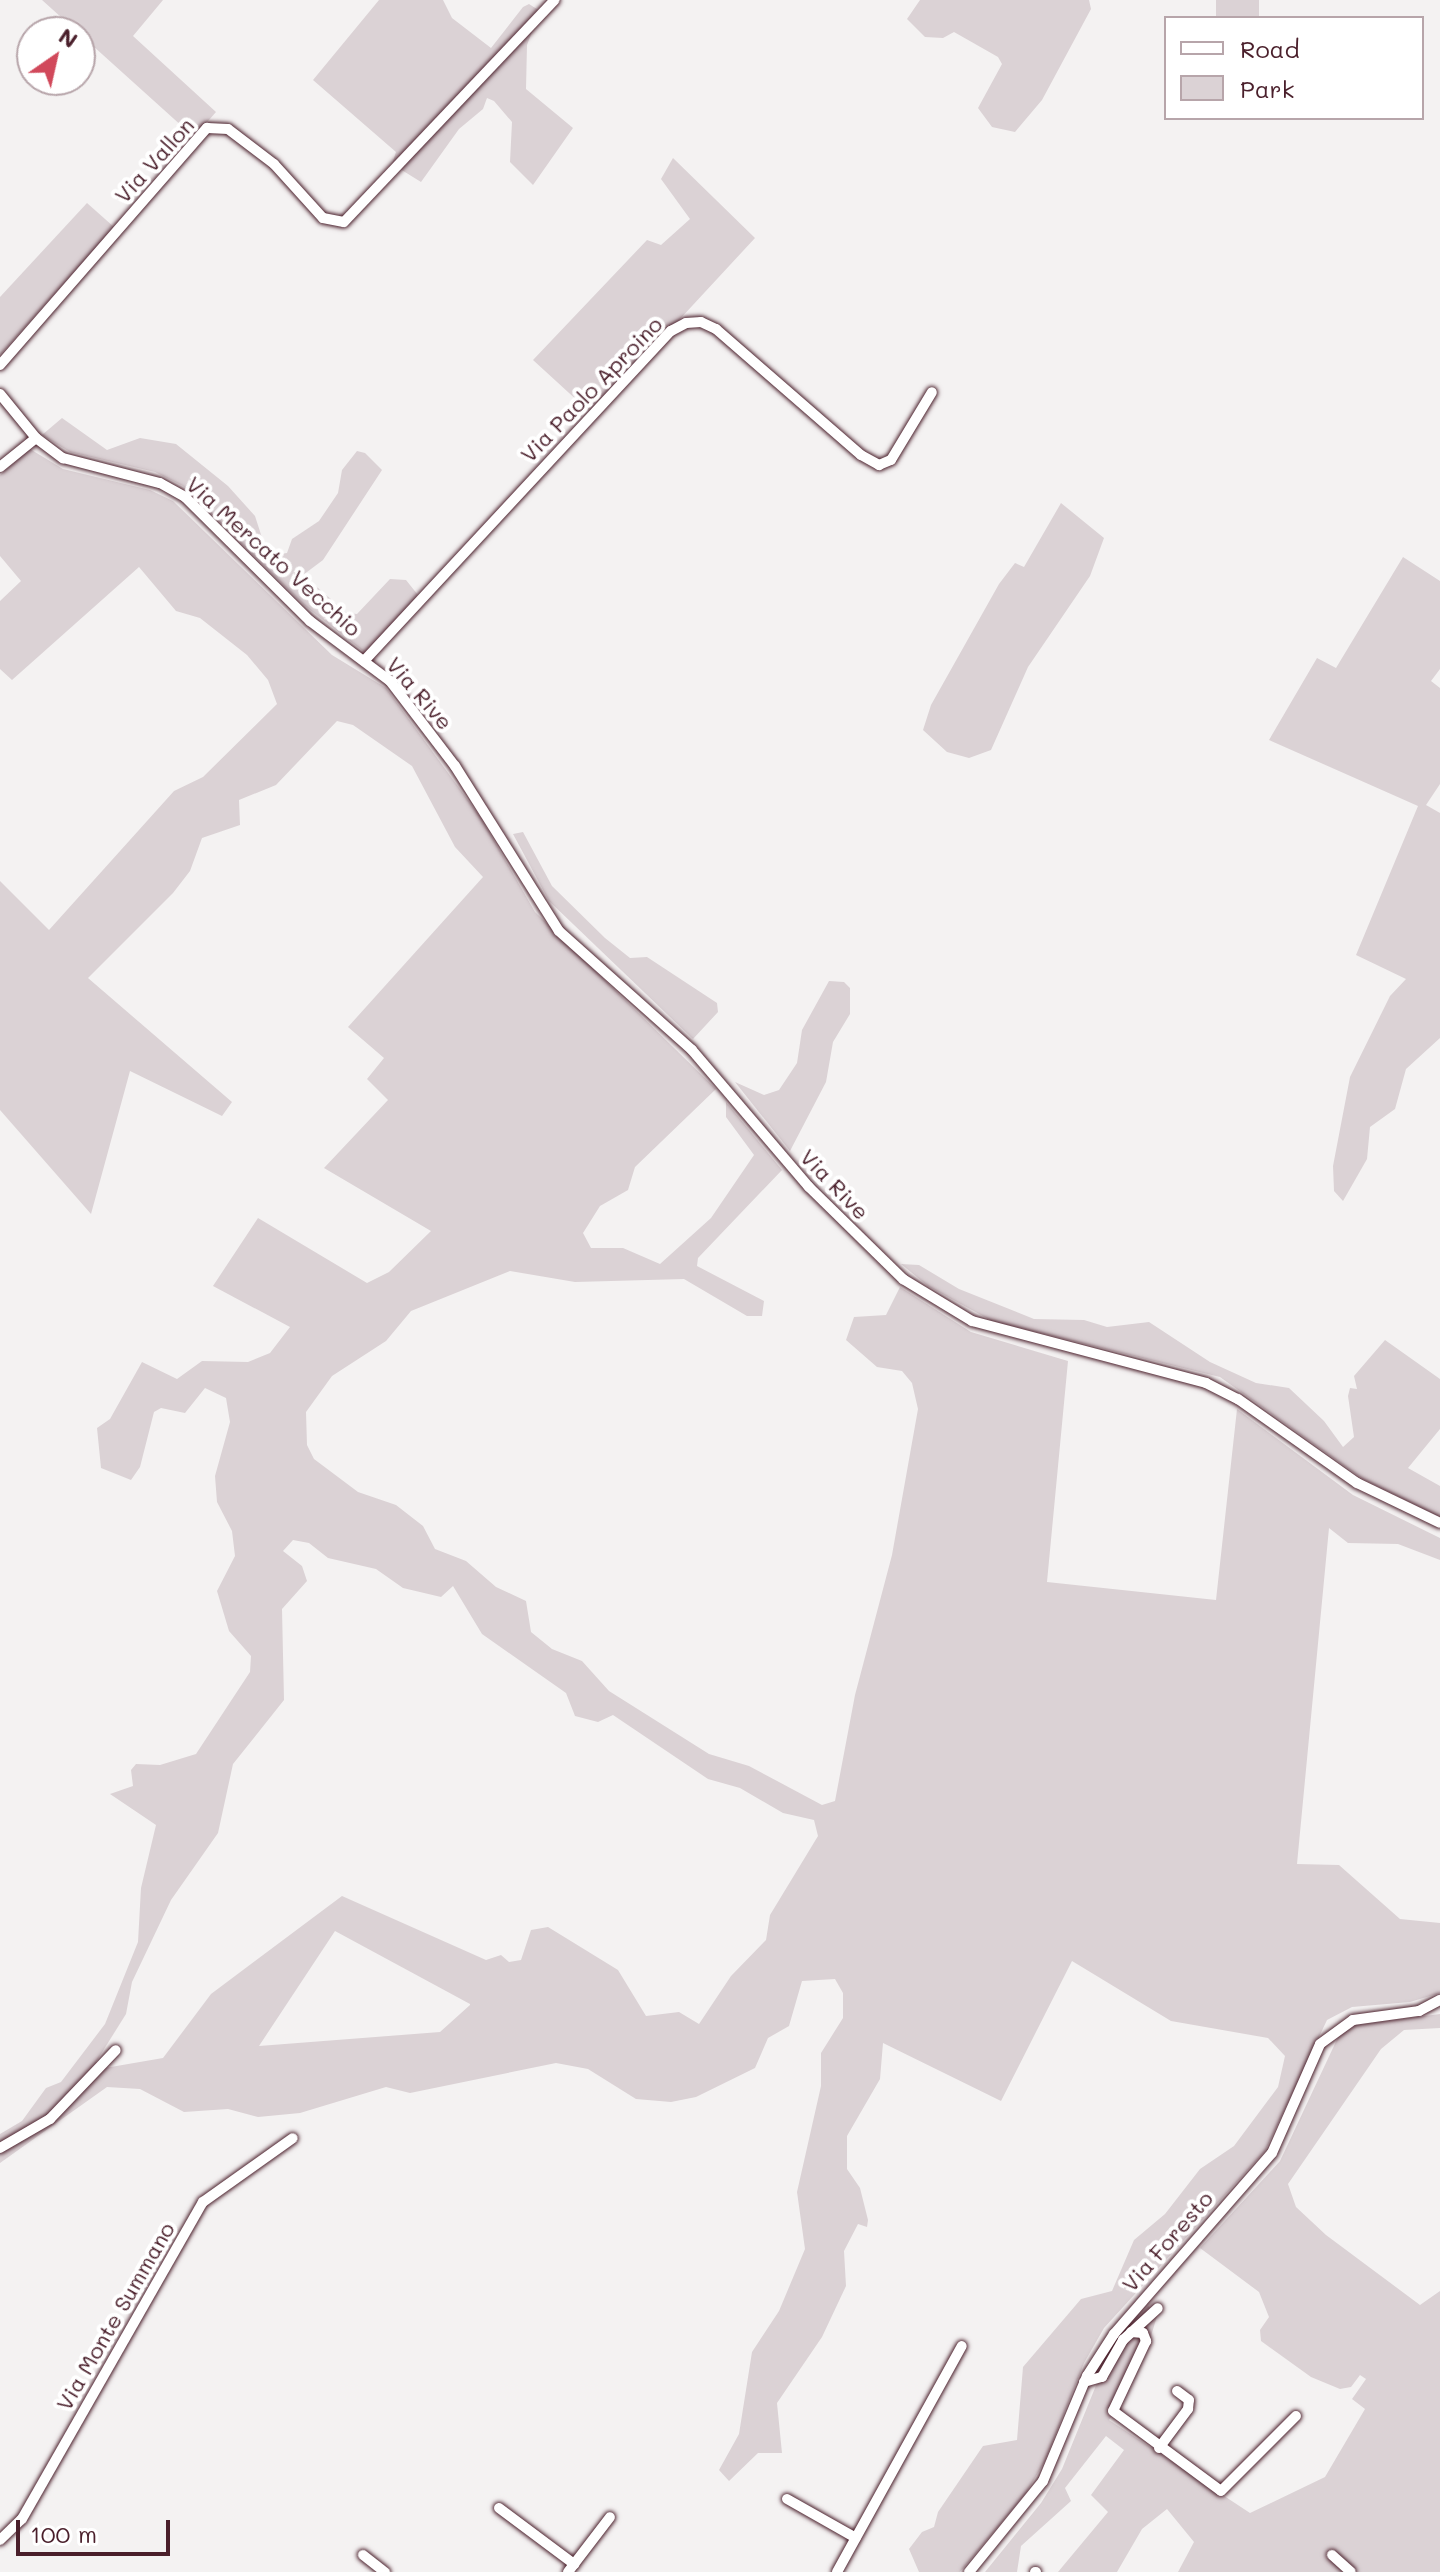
<!DOCTYPE html>
<html>
<head>
<meta charset="utf-8">
<style>
  body { margin:0 }
  #map { position:relative; width:1440px; height:2572px; overflow:hidden; background:#f4f2f2; font-family:Mali,sans-serif }
  div>[style] { position:absolute }
  [style*='--x'] { left:calc(var(--x)*1px); top:calc(var(--y)*1px); width:calc(var(--w)*1px); rotate:calc(var(--a)*1deg) }
  .green>* { inset:0; background:#dbd2d5; transform-origin:0 0 }
  .roads { filter:drop-shadow(0 0 2px #4a1f2b) drop-shadow(0 0 2px #4a1f2b) }
  .minor>* { height:10px; margin:-5px; padding:0 5px; transform-origin:5px; border-radius:5px; background:#fff }
  span { translate:-50% -50%; white-space:nowrap; text-align:center; line-height:1.15; -webkit-text-stroke:8px #fff; paint-order:stroke }
  .street-label { font-size:22px; color:#4a1f2b }
  .legend { position:absolute; left:1164px; top:16px; width:260px; height:104px; box-sizing:border-box; background:#fff; border:2px solid #b7a5aa; margin:0; padding:10px 14px; list-style:none; font-size:24px; color:#4a1f2b }
  .legend li { display:flex; align-items:center; gap:16px; height:40px }
  .legend b { width:40px; border:2px solid #b7a5aa }
  .north { position:absolute; left:16px; top:16px; width:80px; height:80px; box-sizing:border-box; background:#fff; border:2px solid #b7a5aa; border-radius:50%; rotate:34deg; font-size:22px; font-weight:700; line-height:32px; text-align:center; color:#4a1f2b }
  .north::after { content:''; display:block; margin:auto; width:28px; height:36px; background:#d1495b; clip-path:polygon(50% 0,100% 100%,50% 72%,0 100%) }
  .scale { position:absolute; left:16px; top:2520px; width:154px; height:36px; box-sizing:border-box; border:4px solid #4a1f2b; border-top:0; padding-left:10px; font-size:24px; line-height:28px; white-space:nowrap; color:#4a1f2b; -webkit-text-stroke:6px #fff; paint-order:stroke }
</style>
</head>
<body>
<div id="map">
  <div class="green">
    <div style="clip-path:polygon(42px 0,163px 0,133px 36px,216px 112px,194px 137px)"></div>
    <div style="clip-path:polygon(379px 0,443px 0,452px 18px,491px 48px,523px 7px,529px 4px,540px 11px,527px 45px,526px 89px,573px 128px,533px 185px,510px 162px,512px 122px,494px 101px,487px 98px,483px 109px,459px 129px,421px 182px,392px 164px,396px 152px,313px 80px)"></div>
    <div style="clip-path:polygon(920px 0,1089px 0,1091px 9px,1042px 100px,1015px 132px,992px 127px,978px 108px,1002px 64px,998px 57px,954px 32px,943px 38px,925px 37px,907px 19px)"></div>
    <div style="left:1216px;top:0;width:43px;height:18px"></div>
    <div style="clip-path:polygon(673px 158px,755px 238px,592px 414px,533px 360px,647px 240px,661px 245px,690px 219px,661px 179px)"></div>
    <div style="clip-path:polygon(87px 203px,114px 227px,0 355px,0 297px)"></div>
    <div style="clip-path:polygon(62px 418px,107px 450px,140px 438px,176px 444px,228px 486px,255px 516px,265px 547px,279px 554px,287px 553px,292px 539px,319px 521px,338px 493px,342px 470px,357px 451px,365px 453px,382px 470px,323px 560px,303px 575px,347px 613px,357px 614px,390px 579px,406px 580px,418px 595px,367px 654px,304px 605px,183px 486px,155px 472px,70px 452px,42px 435px)"></div>
    <div style="clip-path:polygon(evenodd,30px 449px,63px 469px,150px 490px,173px 501px,332px 655px,386px 688px,481px 818px,535px 912px,716px 1089px,635px 1167px,628px 1190px,600px 1206px,583px 1233px,591px 1248px,623px 1248px,660px 1264px,711px 1218px,754px 1155px,726px 1117px,726px 1102px,782px 1170px,698px 1258px,697px 1266px,764px 1301px,762px 1316px,747px 1316px,684px 1279px,575px 1282px,510px 1271px,411px 1311px,386px 1341px,332px 1376px,306px 1412px,307px 1445px,314px 1459px,358px 1492px,396px 1505px,423px 1526px,435px 1549px,466px 1561px,496px 1587px,526px 1601px,531px 1632px,552px 1649px,582px 1661px,609px 1691px,709px 1754px,749px 1766px,822px 1805px,835px 1801px,855px 1695px,892px 1555px,918px 1409px,912px 1383px,902px 1371px,877px 1367px,846px 1340px,854px 1317px,886px 1315px,900px 1287px,971px 1332px,1068px 1361px,1047px 1582px,1216px 1600px,1237px 1409px,1353px 1495px,1440px 1538px,1440px 1560px,1398px 1544px,1348px 1543px,1329px 1528px,1297px 1864px,1339px 1865px,1400px 1919px,1440px 1923px,1440px 1993px,1410px 2002px,1352px 2007px,1327px 2020px,1265px 2151px,1104px 2328px,1084px 2363px,1045px 2461px,1026px 2493px,960px 2572px,919px 2572px,909px 2549px,922px 2532px,934px 2527px,938px 2512px,983px 2446px,1017px 2440px,1023px 2367px,1081px 2299px,1112px 2291px,1134px 2240px,1165px 2214px,1200px 2169px,1234px 2146px,1278px 2087px,1285px 2056px,1268px 2038px,1171px 2021px,1072px 1961px,1001px 2101px,883px 2043px,880px 2079px,847px 2136px,847px 2169px,860px 2188px,868px 2220px,867px 2227px,858px 2224px,844px 2251px,846px 2286px,822px 2337px,777px 2403px,782px 2453px,758px 2453px,729px 2481px,719px 2470px,739px 2434px,752px 2352px,779px 2311px,805px 2249px,797px 2192px,821px 2086px,821px 2053px,843px 2018px,843px 1993px,835px 1979px,802px 1981px,789px 2026px,768px 2038px,755px 2068px,696px 2097px,671px 2102px,636px 2099px,588px 2069px,556px 2063px,410px 2093px,386px 2087px,300px 2113px,258px 2117px,228px 2109px,184px 2112px,140px 2089px,107px 2087px,0 2163px,0 2134px,22px 2121px,46px 2088px,61px 2082px,105px 2024px,138px 1942px,141px 1888px,156px 1825px,110px 1794px,133px 1786px,131px 1770px,136px 1764px,160px 1765px,196px 1754px,250px 1672px,251px 1656px,229px 1631px,217px 1591px,235px 1556px,232px 1531px,217px 1502px,215px 1476px,230px 1422px,226px 1398px,205px 1388px,185px 1413px,161px 1408px,154px 1412px,140px 1467px,131px 1480px,101px 1468px,97px 1428px,110px 1419px,142px 1362px,177px 1379px,202px 1361px,248px 1362px,270px 1353px,290px 1327px,213px 1286px,258px 1218px,367px 1283px,389px 1272px,431px 1231px,324px 1168px,388px 1100px,367px 1079px,384px 1058px,348px 1027px,483px 877px,455px 847px,412px 766px,353px 725px,337px 721px,276px 785px,239px 800px,240px 825px,202px 838px,190px 871px,173px 893px,88px 978px,232px 1102px,222px 1116px,130px 1071px,91px 1214px,0 1110px,0 881px,49px 930px,174px 791px,203px 777px,277px 704px,268px 680px,247px 655px,200px 618px,176px 611px,139px 567px,12px 680px,0 669px,0 601px,21px 581px,0 556px,0 475px,30px 449px,293px 1540px,309px 1543px,328px 1558px,376px 1569px,403px 1588px,441px 1597px,453px 1586px,482px 1634px,566px 1693px,575px 1716px,598px 1722px,613px 1715px,708px 1779px,740px 1788px,783px 1813px,814px 1820px,818px 1836px,770px 1915px,766px 1940px,731px 1976px,699px 2024px,679px 2012px,646px 2016px,618px 1970px,548px 1927px,531px 1930px,521px 1960px,509px 1962px,501px 1955px,486px 1960px,342px 1896px,211px 1994px,163px 2058px,105px 2068px,96px 2062px,126px 2014px,132px 1982px,171px 1900px,218px 1833px,233px 1764px,284px 1700px,282px 1609px,307px 1581px,302px 1566px,283px 1551px,293px 1540px,30px 449px,335px 1931px,470px 2004px,470px 2005px,440px 2032px,259px 2046px,335px 1931px)"></div>
    <div style="clip-path:polygon(1061px 503px,1104px 538px,1090px 576px,1028px 667px,991px 750px,969px 758px,947px 752px,923px 730px,931px 705px,999px 584px,1015px 563px,1024px 567px)"></div>
    <div style="clip-path:polygon(1403px 557px,1440px 581px,1440px 669px,1431px 681px,1440px 688px,1440px 784px,1426px 805px,1440px 813px,1440px 1038px,1406px 1069px,1395px 1109px,1370px 1127px,1367px 1159px,1343px 1201px,1334px 1191px,1333px 1166px,1350px 1077px,1390px 996px,1406px 979px,1356px 955px,1418px 806px,1269px 740px,1317px 658px,1336px 668px)"></div>
    <div style="clip-path:polygon(523px 832px,552px 886px,605px 938px,630px 958px,647px 957px,717px 1003px,718px 1012px,693px 1039px,549px 901px,513px 834px)"></div>
    <div style="clip-path:polygon(829px 981px,844px 982px,850px 988px,850px 1014px,833px 1042px,826px 1082px,790px 1151px,735px 1082px,764px 1095px,779px 1090px,797px 1063px,802px 1030px)"></div>
    <div style="clip-path:polygon(901px 1264px,919px 1265px,959px 1289px,1034px 1319px,1084px 1320px,1107px 1327px,1149px 1322px,1210px 1362px,1256px 1383px,1289px 1388px,1324px 1421px,1343px 1447px,1354px 1437px,1348px 1396px,1350px 1388px,1357px 1389px,1354px 1376px,1385px 1340px,1440px 1379px,1440px 1429px,1408px 1468px,1440px 1486px,1440px 1517px,1363px 1479px,1220px 1377px,992px 1321px,928px 1286px)"></div>
    <div style="clip-path:polygon(1440px 2014px,1440px 2028px,1404px 2030px,1381px 2049px,1288px 2184px,1296px 2207px,1326px 2235px,1420px 2305px,1440px 2291px,1440px 2572px,1178px 2572px,1194px 2542px,1167px 2509px,1142px 2529px,1117px 2572px,1058px 2572px,1108px 2512px,1091px 2495px,1124px 2450px,1106px 2436px,1065px 2488px,1071px 2501px,1021px 2546px,1017px 2572px,985px 2572px,1041px 2503px,1062px 2469px,1108px 2356px,1148px 2306px,1158px 2313px,1151px 2336px,1127px 2394px,1109px 2420px,1250px 2513px,1325px 2477px,1365px 2409px,1352px 2399px,1366px 2379px,1360px 2375px,1351px 2387px,1340px 2389px,1311px 2377px,1261px 2341px,1260px 2330px,1269px 2317px,1259px 2292px,1200px 2248px,1280px 2161px,1340px 2033px,1357px 2025px)"></div>
  </div>
  <div class="roads">
    <div class="minor">
      <div style="--x:0;--y:365;--w:315;--a:-48.9"></div>
      <div style="--x:207;--y:128;--w:21;--a:3"></div>
      <div style="--x:228;--y:129;--w:58;--a:37.3"></div>
      <div style="--x:274;--y:164;--w:73;--a:47.8"></div>
      <div style="--x:323;--y:218;--w:21;--a:11"></div>
      <div style="--x:344;--y:222;--w:306;--a:-46.5"></div>
      <div style="--x:0;--y:394;--w:57;--a:50.7"></div>
      <div style="--x:36;--y:438;--w:34;--a:37"></div>
      <div style="--x:63;--y:458;--w:100;--a:14.5"></div>
      <div style="--x:160;--y:483;--w:29;--a:29"></div>
      <div style="--x:185;--y:497;--w:176;--a:44.8"></div>
      <div style="--x:310;--y:621;--w:100;--a:36.9"></div>
      <div style="--x:390;--y:681;--w:107;--a:52.6"></div>
      <div style="--x:455;--y:766;--w:195;--a:57.8"></div>
      <div style="--x:559;--y:931;--w:178;--a:41.8"></div>
      <div style="--x:692;--y:1050;--w:180;--a:49.5"></div>
      <div style="--x:809;--y:1187;--w:132;--a:44.4"></div>
      <div style="--x:903;--y:1279;--w:81;--a:31.3"></div>
      <div style="--x:972;--y:1321;--w:242;--a:14.8"></div>
      <div style="--x:1206;--y:1383;--w:36;--a:27"></div>
      <div style="--x:1238;--y:1399;--w:146;--a:35.2"></div>
      <div style="--x:1357;--y:1483;--w:92;--a:25.7"></div>
      <div style="--x:0;--y:467;--w:46;--a:-38.9"></div>
      <div style="--x:364;--y:661;--w:451;--a:-47.1"></div>
      <div style="--x:671;--y:331;--w:17;--a:-28"></div>
      <div style="--x:686;--y:323;--w:15;--a:-4"></div>
      <div style="--x:701;--y:322;--w:17;--a:25"></div>
      <div style="--x:716;--y:329;--w:192;--a:41"></div>
      <div style="--x:861;--y:455;--w:21;--a:29"></div>
      <div style="--x:879;--y:465;--w:13;--a:-23"></div>
      <div style="--x:891;--y:460;--w:79;--a:-58.9"></div>
      <div style="--x:0;--y:2148;--w:58;--a:-30.1"></div>
      <div style="--x:50;--y:2119;--w:95;--a:-46.3"></div>
      <div style="--x:1131;--y:2332;--w:12;--a:5"></div>
      <div style="--x:1143;--y:2333;--w:9;--a:69"></div>
      <div style="--x:1146;--y:2341;--w:77;--a:115.2"></div>
      <div style="--x:1113;--y:2411;--w:134;--a:36.5"></div>
      <div style="--x:1221;--y:2491;--w:106;--a:-45"></div>
      <div style="--x:1084;--y:2382;--w:19;--a:-16"></div>
      <div style="--x:1102;--y:2377;--w:43;--a:-60.4"></div>
      <div style="--x:1123;--y:2340;--w:47;--a:-42.4"></div>
      <div style="--x:1159;--y:2448;--w:49;--a:-53.4"></div>
      <div style="--x:1188;--y:2409;--w:9;--a:-84"></div>
      <div style="--x:1189;--y:2400;--w:15;--a:-143"></div>
      <div style="--x:787;--y:2499;--w:79;--a:29.5"></div>
      <div style="--x:499;--y:2508;--w:94;--a:36.7"></div>
      <div style="--x:0;--y:2540;--w:30;--a:-44"></div>
      <div style="--x:22;--y:2519;--w:365;--a:-60.3"></div>
      <div style="--x:203;--y:2202;--w:110;--a:-35.4"></div>
      <div style="--x:363;--y:2555;--w:28;--a:38"></div>
      <div style="--x:1332;--y:2555;--w:25;--a:42"></div>
      <div style="--x:568;--y:2572;--w:69;--a:-52.6"></div>
      <div style="--x:837;--y:2572;--w:258;--a:-61.1"></div>
      <div style="--x:969;--y:2572;--w:117;--a:-50.9"></div>
      <div style="--x:1043;--y:2481;--w:114;--a:-67.3"></div>
      <div style="--x:1087;--y:2376;--w:50;--a:-57.3"></div>
      <div style="--x:1114;--y:2334;--w:240;--a:-48.9"></div>
      <div style="--x:1272;--y:2153;--w:119;--a:-66.2"></div>
      <div style="--x:1320;--y:2044;--w:41;--a:-36"></div>
      <div style="--x:1353;--y:2020;--w:67;--a:-7.8"></div>
      <div style="--x:1419;--y:2011;--w:24;--a:-28"></div>
      <div style="--x:1035;--y:2572;--w:1;--a:0"></div>
    </div>
  </div>
  <div class="street-label">
    <span style="left:154px;top:160px;rotate:-48deg">Via Vallon</span>
    <span style="left:591px;top:389px;rotate:-46deg">Via Paolo Aproino</span>
    <span style="left:274px;top:556px;rotate:42deg">Via Mercato Vecchio</span>
    <span style="left:420px;top:693px;rotate:49deg">Via Rive</span>
    <span style="left:835px;top:1184px;rotate:46deg">Via Rive</span>
    <span style="left:1167px;top:2241px;rotate:-49deg">Via Foresto</span>
    <span style="left:115px;top:2316px;rotate:-60deg">Via Monte Summano</span>
  </div>
  <ul class="legend">
  <li><b style="height:10px;background:#fff"></b>Road</li>
  <li><b style="height:22px;background:#dbd2d5"></b>Park</li>
  </ul>
  <div class="north">N</div>
  <div class="scale">100 m</div>
</div>
</body>
</html>
